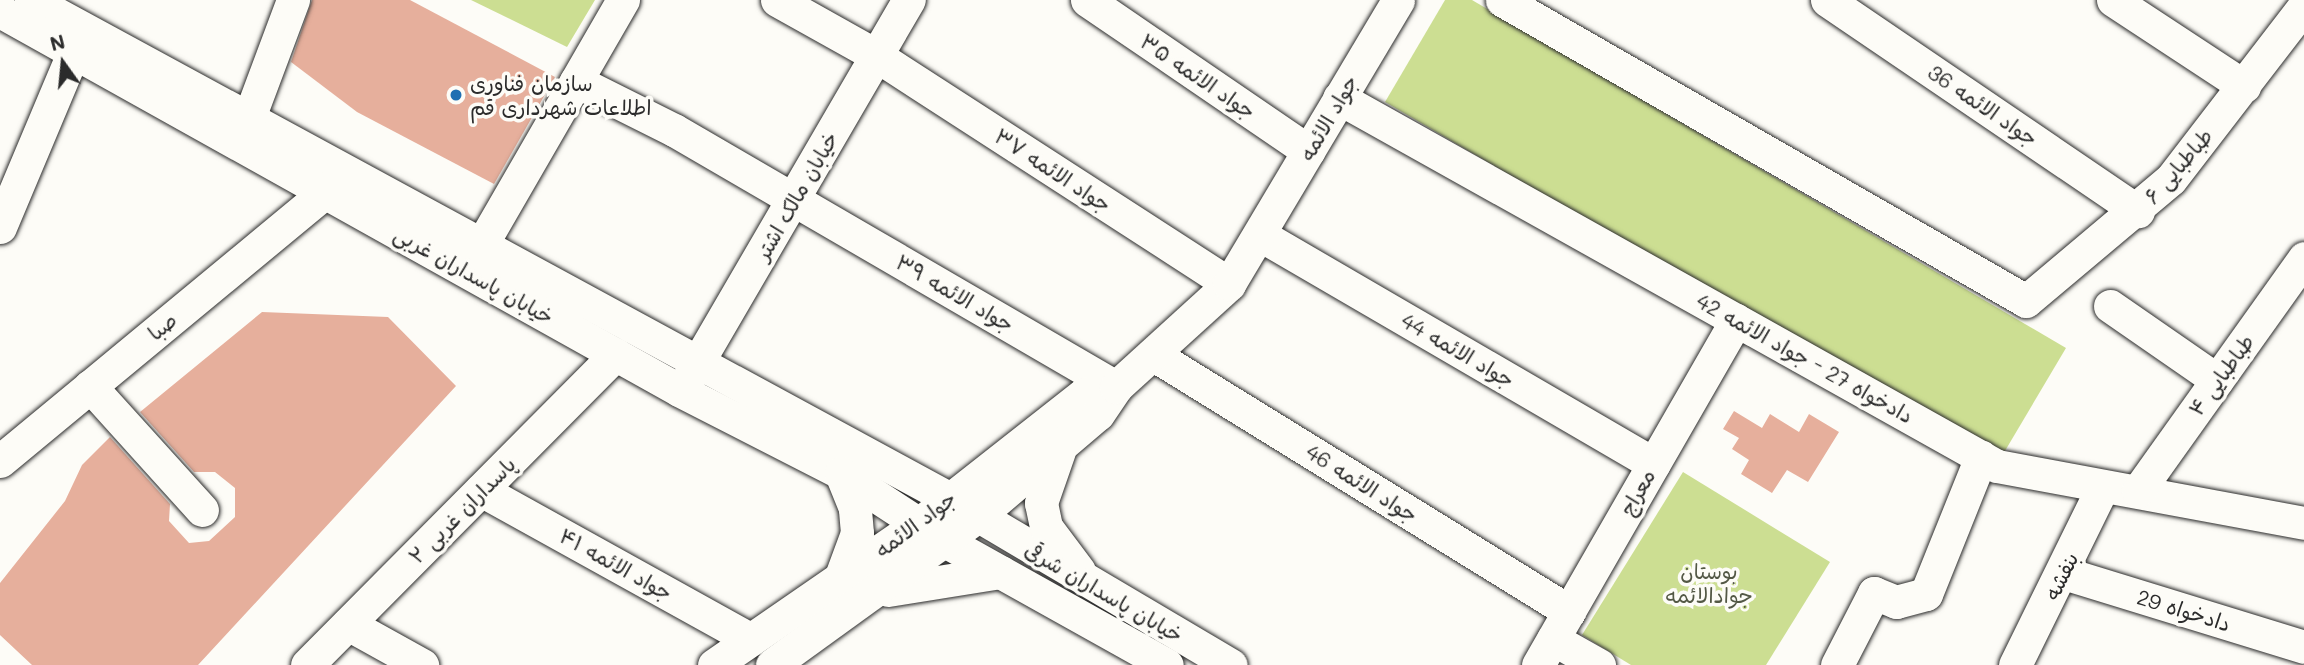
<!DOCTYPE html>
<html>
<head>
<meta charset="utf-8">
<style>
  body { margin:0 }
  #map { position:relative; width:2304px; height:665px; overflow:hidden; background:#fdfcf7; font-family:Mali,"Playpen Sans Arabic",sans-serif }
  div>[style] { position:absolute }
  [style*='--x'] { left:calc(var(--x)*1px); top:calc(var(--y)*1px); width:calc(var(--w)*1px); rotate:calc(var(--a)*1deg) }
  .green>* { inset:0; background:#ccde92 }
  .building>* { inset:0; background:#e6af9c }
  .roads { filter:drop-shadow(0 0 2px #2b2b2b) drop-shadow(0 0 2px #2b2b2b) }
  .minor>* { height:33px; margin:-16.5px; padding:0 16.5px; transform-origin:16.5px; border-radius:16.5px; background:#fdfcf7 }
  .dots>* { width:19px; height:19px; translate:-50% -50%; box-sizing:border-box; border:4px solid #fdfcf7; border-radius:50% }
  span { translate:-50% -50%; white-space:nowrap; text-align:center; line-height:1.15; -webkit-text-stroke:7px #fdfcf7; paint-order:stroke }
  .street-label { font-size:21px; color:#2b2b2b }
  .poi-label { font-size:21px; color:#2b2b2b }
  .left { translate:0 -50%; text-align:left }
  .park-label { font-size:21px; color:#535845 }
  .north { position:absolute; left:28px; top:28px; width:70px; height:70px; -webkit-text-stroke:5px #fdfcf7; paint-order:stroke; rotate:345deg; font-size:19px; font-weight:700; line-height:28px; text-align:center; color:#2b2b2b }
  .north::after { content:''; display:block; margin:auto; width:24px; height:32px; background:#2b2b2b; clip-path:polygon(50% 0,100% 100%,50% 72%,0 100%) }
</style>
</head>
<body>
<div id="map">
  <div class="green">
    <div style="clip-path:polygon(471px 0,595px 0,567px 47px)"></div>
    <div style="clip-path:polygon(1445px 0,1472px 0,2066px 348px,1999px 461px,1385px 102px)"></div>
    <div style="clip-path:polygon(1683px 472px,1830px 562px,1766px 665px,1631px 665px,1582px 635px)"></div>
  </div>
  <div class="building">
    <div style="clip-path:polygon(312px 0,410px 0,555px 77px,494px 184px,357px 112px,291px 62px)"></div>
    <div style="clip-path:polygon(262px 312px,388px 317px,456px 386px,198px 665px,32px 665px,0 635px,0 583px,65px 501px,82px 465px,110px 437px,170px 504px,169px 521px,189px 543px,209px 541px,235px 517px,235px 488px,215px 472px,194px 472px,140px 412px)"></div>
    <div style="clip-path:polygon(1734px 411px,1762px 428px,1770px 414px,1799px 432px,1809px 414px,1839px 432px,1808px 482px,1787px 470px,1772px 493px,1741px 474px,1749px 460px,1732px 449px,1739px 438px,1723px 429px)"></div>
  </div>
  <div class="roads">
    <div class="minor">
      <div style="--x:31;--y:0;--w:1046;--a:28.5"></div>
      <div style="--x:950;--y:499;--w:326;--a:30.6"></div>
      <div style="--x:777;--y:0;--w:115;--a:29.2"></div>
      <div style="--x:877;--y:56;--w:419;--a:32.9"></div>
      <div style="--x:1087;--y:0;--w:268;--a:34.3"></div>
      <div style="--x:1502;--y:0;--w:604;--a:29.87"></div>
      <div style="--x:2026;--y:301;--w:189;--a:-40.1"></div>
      <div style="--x:2171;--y:179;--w:218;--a:-52.4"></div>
      <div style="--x:1827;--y:0;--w:376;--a:34.2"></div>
      <div style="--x:2113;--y:0;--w:157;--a:33.3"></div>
      <div style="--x:0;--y:11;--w:778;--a:29.17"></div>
      <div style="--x:679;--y:390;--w:182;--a:27.1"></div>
      <div style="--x:841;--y:473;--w:124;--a:33.2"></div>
      <div style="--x:945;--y:541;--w:254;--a:29.2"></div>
      <div style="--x:576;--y:81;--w:110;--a:26.6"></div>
      <div style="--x:674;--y:130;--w:511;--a:30.18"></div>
      <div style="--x:1339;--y:98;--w:754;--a:29.22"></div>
      <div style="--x:1997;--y:466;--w:312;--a:10.5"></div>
      <div style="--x:250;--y:115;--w:123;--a:-69.5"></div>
      <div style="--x:0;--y:227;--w:191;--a:-67.2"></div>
      <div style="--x:1262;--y:236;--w:453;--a:30.2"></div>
      <div style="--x:482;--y:244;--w:282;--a:-60"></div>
      <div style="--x:2110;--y:306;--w:130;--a:34.7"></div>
      <div style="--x:1154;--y:355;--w:488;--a:31.7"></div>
      <div style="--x:688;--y:379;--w:439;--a:-59.8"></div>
      <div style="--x:90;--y:386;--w:167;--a:47.9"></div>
      <div style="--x:1059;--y:451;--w:55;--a:109.1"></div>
      <div style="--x:1041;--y:503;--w:25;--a:78"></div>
      <div style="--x:1046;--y:527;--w:55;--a:53.1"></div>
      <div style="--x:0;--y:461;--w:422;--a:-39.6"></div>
      <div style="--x:481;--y:490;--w:308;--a:29"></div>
      <div style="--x:2138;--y:491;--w:286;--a:-54.5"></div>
      <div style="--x:2064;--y:573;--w:251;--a:17.1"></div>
      <div style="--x:840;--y:579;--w:49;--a:-69.7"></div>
      <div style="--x:857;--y:533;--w:25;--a:-95"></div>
      <div style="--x:855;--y:508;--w:38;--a:-112"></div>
      <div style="--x:888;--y:590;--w:114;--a:-9.1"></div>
      <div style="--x:348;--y:624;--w:85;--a:29"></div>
      <div style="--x:1553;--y:639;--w:53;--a:29.5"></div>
      <div style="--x:307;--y:665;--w:438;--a:-45.2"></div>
      <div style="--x:714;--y:665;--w:250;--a:-34.6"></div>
      <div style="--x:920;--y:523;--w:209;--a:-38.2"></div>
      <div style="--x:1084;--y:394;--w:33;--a:-12"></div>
      <div style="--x:772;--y:665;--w:254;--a:-35.9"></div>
      <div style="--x:978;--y:516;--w:157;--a:-40.4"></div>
      <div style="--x:1098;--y:414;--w:32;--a:-56"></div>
      <div style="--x:1116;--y:387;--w:153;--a:-42.3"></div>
      <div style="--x:1229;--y:284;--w:330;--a:-59.2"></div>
      <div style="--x:1538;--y:665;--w:398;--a:-60.1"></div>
      <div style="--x:1837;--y:665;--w:81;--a:-62.8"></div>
      <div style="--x:1874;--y:593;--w:24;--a:22"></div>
      <div style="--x:1896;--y:602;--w:31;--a:-15"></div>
      <div style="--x:1926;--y:594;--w:148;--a:-68.1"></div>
      <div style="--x:2015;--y:665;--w:199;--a:-63.8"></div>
    </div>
  </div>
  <div class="dots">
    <div style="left:456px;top:95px;background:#1f6fb2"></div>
  </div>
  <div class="street-label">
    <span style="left:1198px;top:76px;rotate:34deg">جواد الائمه ۳۵</span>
    <span style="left:1983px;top:105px;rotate:34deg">جواد الائمه 36</span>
    <span style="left:1328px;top:118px;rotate:-60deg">جواد الائمه</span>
    <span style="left:2178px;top:166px;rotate:-49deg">طباطبایی ۶</span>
    <span style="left:1053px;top:170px;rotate:33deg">جواد الائمه ۳۷</span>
    <span style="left:796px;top:196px;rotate:-60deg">خیابان مالک اشتر</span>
    <span style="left:474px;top:275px;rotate:29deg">خیابان پاسداران غربی</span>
    <span style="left:955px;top:293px;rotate:30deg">جواد الائمه ۳۹</span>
    <span style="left:162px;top:326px;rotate:-40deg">صبا</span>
    <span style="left:1458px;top:350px;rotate:30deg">جواد الائمه 44</span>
    <span style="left:1805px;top:358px;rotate:29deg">دادخواه 27 - جواد الائمه 42</span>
    <span style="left:2221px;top:375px;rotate:-54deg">طباطبایی ۴</span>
    <span style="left:1362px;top:483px;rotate:32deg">جواد الائمه 46</span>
    <span style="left:1637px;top:492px;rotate:-60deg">معراج</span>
    <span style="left:462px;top:510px;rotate:-45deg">پاسداران غربی ۲</span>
    <span style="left:915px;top:524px;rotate:-37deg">جواد الائمه</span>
    <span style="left:616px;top:564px;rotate:29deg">جواد الائمه ۴۱</span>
    <span style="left:2061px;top:576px;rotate:-64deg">بنفشه</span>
    <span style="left:1104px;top:592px;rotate:30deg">خیابان پاسداران شرقی</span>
    <span style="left:2184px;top:610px;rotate:17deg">دادخواه 29</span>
  </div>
  <div class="poi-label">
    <span class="left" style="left:470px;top:95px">سازمان فناوری<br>اطلاعات شهرداری قم</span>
  </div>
  <div class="park-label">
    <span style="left:1709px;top:583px">بوستان<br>جوادالائمه</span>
  </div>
  <div class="north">N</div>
</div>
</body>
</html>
